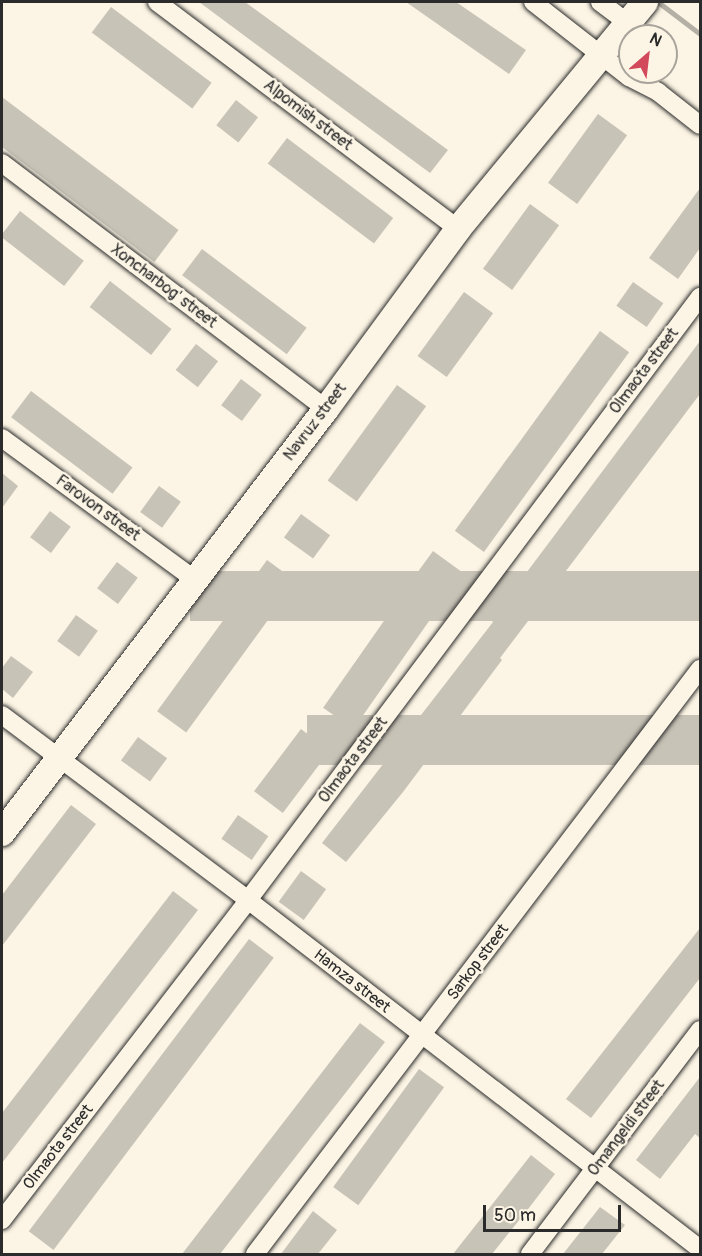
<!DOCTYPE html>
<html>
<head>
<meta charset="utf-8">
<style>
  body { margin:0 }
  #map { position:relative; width:702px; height:1256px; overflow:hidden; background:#fcf5e5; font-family:Pangolin,sans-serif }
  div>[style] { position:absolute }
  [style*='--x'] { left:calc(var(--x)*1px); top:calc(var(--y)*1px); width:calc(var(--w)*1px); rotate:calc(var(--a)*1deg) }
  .stream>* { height:5px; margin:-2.5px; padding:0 2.5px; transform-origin:2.5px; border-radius:2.5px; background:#b4b0a5 }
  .building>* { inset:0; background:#c8c3b7; transform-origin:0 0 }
  .roads { filter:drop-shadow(0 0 2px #2b2b2b) drop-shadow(0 0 2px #2b2b2b) }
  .street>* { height:18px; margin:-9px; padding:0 9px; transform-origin:9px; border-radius:9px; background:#fcf5e5 }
  .secondary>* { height:26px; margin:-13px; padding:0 13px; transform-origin:13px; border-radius:13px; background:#fcf5e5 }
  span { translate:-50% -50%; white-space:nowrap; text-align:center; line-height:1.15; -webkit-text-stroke:5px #fcf5e5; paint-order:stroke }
  .street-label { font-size:16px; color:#2b2b2b }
  .frame { position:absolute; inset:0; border:3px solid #2b2b2b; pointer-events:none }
  .north { position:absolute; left:618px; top:24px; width:60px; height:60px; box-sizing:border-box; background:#fcf5e5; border:2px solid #a8a49b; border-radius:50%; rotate:28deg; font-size:16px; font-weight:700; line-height:24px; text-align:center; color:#2b2b2b }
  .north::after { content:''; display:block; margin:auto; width:21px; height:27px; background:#d1495b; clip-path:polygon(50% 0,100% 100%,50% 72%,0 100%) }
  .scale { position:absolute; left:483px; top:1205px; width:138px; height:27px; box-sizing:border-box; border:3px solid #2b2b2b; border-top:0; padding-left:8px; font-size:18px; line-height:21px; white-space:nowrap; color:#2b2b2b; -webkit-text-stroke:4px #fcf5e5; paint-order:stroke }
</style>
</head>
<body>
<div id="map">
  <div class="stream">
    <div style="--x:658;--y:2;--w:53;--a:37.3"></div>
  </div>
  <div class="building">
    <div style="clip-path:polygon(199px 2px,245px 2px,448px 150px,430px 173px)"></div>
    <div style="clip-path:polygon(406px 2px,456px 2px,526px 50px,509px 74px)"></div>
    <div style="left:111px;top:7px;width:126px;height:32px;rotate:37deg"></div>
    <div style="left:2px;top:97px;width:221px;height:40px;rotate:37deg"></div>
    <div style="left:236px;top:100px;width:28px;height:32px;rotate:38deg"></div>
    <div style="left:598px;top:114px;width:36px;height:85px;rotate:36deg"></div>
    <div style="left:287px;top:138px;width:133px;height:32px;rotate:37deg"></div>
    <div style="clip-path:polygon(700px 188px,700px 248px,678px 279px,649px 258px)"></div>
    <div style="left:530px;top:204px;width:36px;height:80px;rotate:36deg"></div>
    <div style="left:20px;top:211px;width:81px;height:32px;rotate:38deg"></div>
    <div style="left:202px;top:249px;width:131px;height:33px;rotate:37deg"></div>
    <div style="left:110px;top:281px;width:78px;height:33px;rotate:38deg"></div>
    <div style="left:633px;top:282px;width:37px;height:29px;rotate:35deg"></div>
    <div style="left:464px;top:292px;width:36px;height:79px;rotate:36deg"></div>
    <div style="left:600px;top:331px;width:36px;height:247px;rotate:36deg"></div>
    <div style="clip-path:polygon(700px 341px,700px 394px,500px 658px,502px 660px,403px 792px,346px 862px,322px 843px,493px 622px,491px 620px)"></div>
    <div style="left:196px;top:344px;width:28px;height:33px;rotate:38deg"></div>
    <div style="left:241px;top:379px;width:26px;height:33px;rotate:37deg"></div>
    <div style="left:397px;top:385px;width:36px;height:118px;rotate:36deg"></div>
    <div style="left:31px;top:391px;width:127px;height:33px;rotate:37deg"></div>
    <div style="clip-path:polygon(2px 473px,18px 486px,2px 508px)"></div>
    <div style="left:159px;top:486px;width:27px;height:32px;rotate:36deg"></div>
    <div style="left:50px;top:511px;width:26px;height:33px;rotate:37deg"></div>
    <div style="left:301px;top:514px;width:36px;height:29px;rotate:36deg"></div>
    <div style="left:433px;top:551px;width:37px;height:29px;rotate:36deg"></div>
    <div style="left:267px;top:560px;width:36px;height:187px;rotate:36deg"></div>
    <div style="left:117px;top:562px;width:26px;height:33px;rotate:37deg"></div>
    <div style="left:700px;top:571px;width:50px;height:510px;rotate:90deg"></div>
    <div style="left:400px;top:598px;width:37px;height:134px;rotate:35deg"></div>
    <div style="left:76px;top:615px;width:27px;height:32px;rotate:36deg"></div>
    <div style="clip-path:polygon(11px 656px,33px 672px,13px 698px,2px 689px,2px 668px)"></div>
    <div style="left:700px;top:715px;width:50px;height:393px;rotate:90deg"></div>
    <div style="left:301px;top:729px;width:36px;height:78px;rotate:37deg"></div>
    <div style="left:138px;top:737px;width:36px;height:29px;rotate:36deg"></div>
    <div style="clip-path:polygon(71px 805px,96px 824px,2px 946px,2px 895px)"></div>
    <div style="left:238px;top:815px;width:37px;height:29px;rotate:35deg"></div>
    <div style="left:301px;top:871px;width:31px;height:38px;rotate:36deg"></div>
    <div style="clip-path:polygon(173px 891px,198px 910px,2px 1163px,2px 1113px)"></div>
    <div style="clip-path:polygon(700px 928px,700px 978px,591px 1118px,566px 1099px)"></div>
    <div style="left:249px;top:939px;width:31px;height:366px;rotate:37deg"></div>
    <div style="clip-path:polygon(360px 1023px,385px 1042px,347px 1091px,220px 1254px,182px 1254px)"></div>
    <div style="left:419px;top:1069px;width:31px;height:146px;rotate:36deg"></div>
    <div style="clip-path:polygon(700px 1077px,700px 1138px,695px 1134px,660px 1179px,636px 1160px)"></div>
    <div style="clip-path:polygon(531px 1155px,555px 1174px,532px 1204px,492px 1254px,453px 1254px)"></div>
    <div style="clip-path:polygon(600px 1207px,625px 1225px,602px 1254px,563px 1254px)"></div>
    <div style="clip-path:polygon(313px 1211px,337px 1230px,318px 1254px,281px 1254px)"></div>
  </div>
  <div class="roads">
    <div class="street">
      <div style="--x:157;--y:2;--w:377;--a:37"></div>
      <div style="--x:533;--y:2;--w:122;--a:38"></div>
      <div style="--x:629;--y:77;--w:33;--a:27"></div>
      <div style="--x:658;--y:92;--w:53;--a:38.2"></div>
      <div style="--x:600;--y:2;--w:35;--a:37"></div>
      <div style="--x:2;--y:163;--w:407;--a:37.2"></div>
      <div style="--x:2;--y:438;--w:238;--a:36.3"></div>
      <div style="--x:2;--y:715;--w:308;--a:36.9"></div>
      <div style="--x:248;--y:900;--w:571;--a:37.67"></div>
      <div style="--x:2;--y:1220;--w:404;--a:-52.4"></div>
      <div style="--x:248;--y:900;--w:754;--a:-53.15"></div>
      <div style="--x:255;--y:1254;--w:735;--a:-52.74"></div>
      <div style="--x:530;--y:1254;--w:281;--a:-52.8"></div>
    </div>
    <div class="secondary">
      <div style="--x:2;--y:833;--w:534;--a:-52.61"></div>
      <div style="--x:326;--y:409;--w:223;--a:-53.7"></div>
      <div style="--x:458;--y:229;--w:294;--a:-50.5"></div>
    </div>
  </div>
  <div class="street-label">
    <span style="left:308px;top:115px;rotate:37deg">Alpomish street</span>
    <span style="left:164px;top:286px;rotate:37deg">Xoncharbog' street</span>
    <span style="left:644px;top:371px;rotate:-53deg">Olmaota street</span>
    <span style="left:315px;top:422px;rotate:-53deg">Navruz street</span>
    <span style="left:98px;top:508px;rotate:36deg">Farovon street</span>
    <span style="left:353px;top:760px;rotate:-53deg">Olmaota street</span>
    <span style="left:478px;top:962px;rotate:-53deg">Sarkop street</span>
    <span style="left:352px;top:981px;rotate:38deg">Hamza street</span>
    <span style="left:626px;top:1128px;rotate:-53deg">Omangeldi street</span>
    <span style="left:58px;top:1147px;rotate:-52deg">Olmaota street</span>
  </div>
  <div class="frame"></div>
  <div class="north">N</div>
  <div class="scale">50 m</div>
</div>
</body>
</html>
